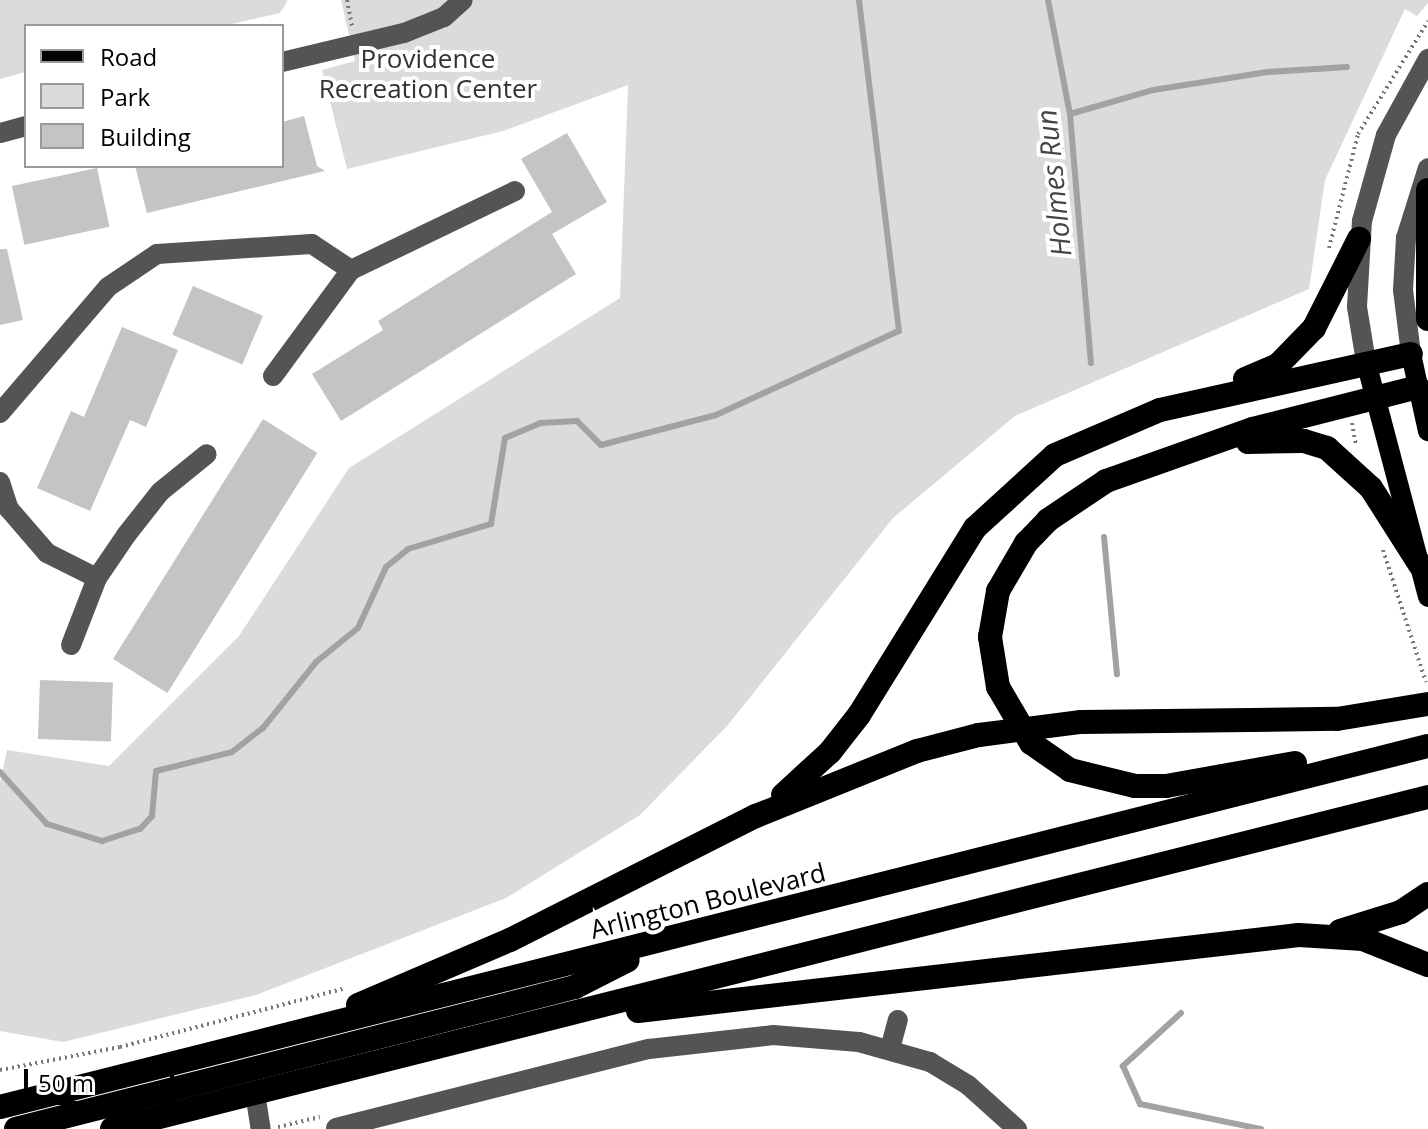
<!DOCTYPE html>
<html>
<head>
<meta charset="utf-8">
<style>
  body { margin:0 }
  #map { position:relative; width:1428px; height:1129px; overflow:hidden; background:#fff; font-family:"Open Sans",sans-serif }
  div>[style] { position:absolute }
  [style*='--x'] { left:calc(var(--x)*1px); top:calc(var(--y)*1px); width:calc(var(--w)*1px); rotate:calc(var(--a)*1deg) }
  .green>* { inset:0; background:#dbdbdb }
  .stream>* { height:6px; margin:-3px; padding:0 3px; transform-origin:3px; border-radius:3px; background:#a2a2a2 }
  .building>* { inset:0; background:#c4c4c4; transform-origin:0 0 }
  .path>* { height:4px; margin-top:-2px; transform-origin:0; background:repeating-linear-gradient(90deg,#767676 0 2px,transparent 0 6px) }
  .minor>* { height:20px; margin:-10px; padding:0 10px; transform-origin:10px; border-radius:10px; background:#545454 }
  .major>* { height:20px; margin:-10px; padding:0 10px; transform-origin:10px; border-radius:10px; background:#000 }
  .highway>* { height:24px; margin:-12px; padding:0 12px; transform-origin:12px; border-radius:12px; background:#000 }
  span { translate:-50% -50%; white-space:nowrap; text-align:center; line-height:1.15; -webkit-text-stroke:8px #fff; paint-order:stroke }
  .park-label { font-size:26px; color:#323232 }
  .street-label { font-size:26px; color:#000 }
  .water-label { font-size:28px; color:#434343; font-style:italic }
  .legend { position:absolute; left:24px; top:24px; width:260px; height:144px; box-sizing:border-box; background:#fff; border:2px solid #999; margin:0; padding:10px 14px; list-style:none; font-size:24px; color:#000 }
  .legend li { display:flex; align-items:center; gap:16px; height:40px }
  .legend b { width:40px; border:2px solid #999 }
  .scale { position:absolute; left:24px; top:1069px; width:150px; height:36px; box-sizing:border-box; border:4px solid #000; border-top:0; padding-left:10px; font-size:24px; line-height:28px; white-space:nowrap; color:#000; -webkit-text-stroke:6px #fff; paint-order:stroke }
</style>
</head>
<body>
<div id="map">
  <div class="green">
    <div style="clip-path:polygon(0 0,287px 0,287px 2px,280px 13px,223px 26px,26px 26px,26px 72px,0 79px)"></div>
    <div style="clip-path:polygon(341px 0,1428px 0,1428px 3px,1417px 16px,1405px 9px,1325px 180px,1309px 289px,1015px 416px,893px 518px,727px 726px,640px 815px,506px 898px,256px 995px,63px 1042px,0 1031px,0 783px,7px 750px,109px 766px,239px 636px,349px 468px,620px 298px,628px 85px,503px 131px,347px 169px,322px 70px,355px 61px)"></div>
  </div>
  <div class="stream">
    <div style="--x:1048;--y:0;--w:116;--a:79.1"></div>
    <div style="--x:1070;--y:114;--w:250;--a:85.2"></div>
    <div style="--x:1070;--y:114;--w:86;--a:-16.1"></div>
    <div style="--x:1153;--y:90;--w:116;--a:-8.9"></div>
    <div style="--x:1268;--y:72;--w:79;--a:-3.6"></div>
    <div style="--x:1104;--y:537;--w:138;--a:84.6"></div>
    <div style="--x:0;--y:772;--w:70;--a:47.9"></div>
    <div style="--x:47;--y:824;--w:58;--a:17.2"></div>
    <div style="--x:102;--y:841;--w:40;--a:-18"></div>
    <div style="--x:140;--y:829;--w:18;--a:-47"></div>
    <div style="--x:152;--y:816;--w:45;--a:-84.9"></div>
    <div style="--x:156;--y:771;--w:78;--a:-14"></div>
    <div style="--x:232;--y:752;--w:39;--a:-38"></div>
    <div style="--x:263;--y:728;--w:85;--a:-51.2"></div>
    <div style="--x:316;--y:662;--w:54;--a:-39"></div>
    <div style="--x:358;--y:628;--w:67;--a:-65.3"></div>
    <div style="--x:386;--y:567;--w:28;--a:-39"></div>
    <div style="--x:408;--y:549;--w:87;--a:-16.8"></div>
    <div style="--x:491;--y:524;--w:87;--a:-80.8"></div>
    <div style="--x:505;--y:438;--w:38;--a:-23"></div>
    <div style="--x:540;--y:423;--w:37;--a:-3"></div>
    <div style="--x:577;--y:421;--w:34;--a:45"></div>
    <div style="--x:601;--y:445;--w:119;--a:-14.6"></div>
    <div style="--x:716;--y:415;--w:201;--a:-24.7"></div>
    <div style="--x:899;--y:331;--w:333;--a:-96.9"></div>
    <div style="--x:1181;--y:1013;--w:79;--a:137.6"></div>
    <div style="--x:1123;--y:1066;--w:42;--a:65.9"></div>
    <div style="--x:1140;--y:1104;--w:124;--a:11.7"></div>
  </div>
  <div class="building">
    <div style="clip-path:polygon(304px 116px,317px 166px,325px 171px,147px 213px,135px 166px,282px 166px,282px 122px)"></div>
    <div style="clip-path:polygon(567px 133px,607px 202px,552px 234px,576px 274px,341px 421px,312px 374px,383px 330px,378px 321px,552px 212px,521px 159px)"></div>
    <div style="left:97px;top:168px;width:60px;height:87px;rotate:78deg"></div>
    <div style="clip-path:polygon(0 249px,7px 249px,23px 320px,0 325px)"></div>
    <div style="left:193px;top:286px;width:76px;height:53px;rotate:23deg"></div>
    <div style="clip-path:polygon(122px 327px,178px 350px,146px 427px,130px 420px,90px 511px,37px 488px,71px 411px,84px 417px)"></div>
    <div style="left:263px;top:419px;width:64px;height:283px;rotate:32deg"></div>
    <div style="left:40px;top:680px;width:73px;height:59px;rotate:2deg"></div>
  </div>
  <div class="path">
    <div style="--x:347;--y:0;--w:26;--a:79"></div>
    <div style="--x:1329;--y:248;--w:118;--a:-75.7"></div>
    <div style="--x:1358;--y:134;--w:133;--a:-58.2"></div>
    <div style="--x:1352;--y:423;--w:23;--a:80"></div>
    <div style="--x:1383;--y:550;--w:139;--a:72"></div>
    <div style="--x:0;--y:1070;--w:122;--a:-10.9"></div>
    <div style="--x:120;--y:1047;--w:230;--a:-14.6"></div>
    <div style="--x:278;--y:1127;--w:43;--a:-13.4"></div>
  </div>
  <div class="minor">
    <div style="--x:282;--y:62;--w:125;--a:-13.4"></div>
    <div style="--x:404;--y:33;--w:43;--a:-21.8"></div>
    <div style="--x:444;--y:17;--w:25;--a:-42"></div>
    <div style="--x:0;--y:133;--w:27;--a:-15"></div>
    <div style="--x:1411;--y:354;--w:64;--a:-97.1"></div>
    <div style="--x:1403;--y:290;--w:52;--a:-86.7"></div>
    <div style="--x:1406;--y:238;--w:73;--a:-72.6"></div>
    <div style="--x:1366;--y:362;--w:56;--a:-99.3"></div>
    <div style="--x:1357;--y:307;--w:86;--a:-86.7"></div>
    <div style="--x:1362;--y:221;--w:89;--a:-74.4"></div>
    <div style="--x:1386;--y:135;--w:87;--a:-61.1"></div>
    <div style="--x:273;--y:376;--w:132;--a:-53.7"></div>
    <div style="--x:0;--y:413;--w:166;--a:-49.4"></div>
    <div style="--x:108;--y:287;--w:59;--a:-34"></div>
    <div style="--x:157;--y:254;--w:155;--a:-3.7"></div>
    <div style="--x:312;--y:244;--w:47;--a:33.7"></div>
    <div style="--x:351;--y:270;--w:182;--a:-25.7"></div>
    <div style="--x:0;--y:482;--w:28;--a:72"></div>
    <div style="--x:9;--y:509;--w:58;--a:49.2"></div>
    <div style="--x:47;--y:553;--w:56;--a:26.6"></div>
    <div style="--x:71;--y:645;--w:72;--a:-68.8"></div>
    <div style="--x:97;--y:578;--w:53;--a:-55.7"></div>
    <div style="--x:127;--y:534;--w:53;--a:-51.8"></div>
    <div style="--x:160;--y:492;--w:60;--a:-39"></div>
    <div style="--x:890;--y:1049;--w:30;--a:-75"></div>
    <div style="--x:255;--y:1093;--w:36;--a:81"></div>
    <div style="--x:336;--y:1128;--w:323;--a:-14.2"></div>
    <div style="--x:649;--y:1049;--w:125;--a:-6.4"></div>
    <div style="--x:773;--y:1035;--w:86;--a:4.7"></div>
    <div style="--x:859;--y:1042;--w:74;--a:15.7"></div>
    <div style="--x:930;--y:1062;--w:44;--a:31.2"></div>
    <div style="--x:968;--y:1085;--w:66;--a:41.9"></div>
  </div>
  <div class="major">
    <div style="--x:1411;--y:354;--w:79;--a:77.6"></div>
    <div style="--x:1366;--y:362;--w:243;--a:75.2"></div>
  </div>
  <div class="highway">
    <div style="--x:1428;--y:190;--w:129;--a:90"></div>
    <div style="--x:1245;--y:379;--w:36;--a:-23"></div>
    <div style="--x:1278;--y:365;--w:52;--a:-45.8"></div>
    <div style="--x:1314;--y:328;--w:100;--a:-63.2"></div>
    <div style="--x:1248;--y:442;--w:56;--a:-1"></div>
    <div style="--x:1304;--y:441;--w:24;--a:17"></div>
    <div style="--x:1327;--y:448;--w:59;--a:42.3"></div>
    <div style="--x:1371;--y:488;--w:91;--a:57.5"></div>
    <div style="--x:1295;--y:763;--w:131;--a:169.9"></div>
    <div style="--x:1166;--y:786;--w:31;--a:180"></div>
    <div style="--x:1135;--y:786;--w:67;--a:-166.2"></div>
    <div style="--x:1070;--y:770;--w:47;--a:-145.3"></div>
    <div style="--x:1031;--y:743;--w:65;--a:-120.5"></div>
    <div style="--x:998;--y:687;--w:51;--a:-99.1"></div>
    <div style="--x:990;--y:637;--w:47;--a:-80.1"></div>
    <div style="--x:998;--y:591;--w:56;--a:-59.7"></div>
    <div style="--x:1026;--y:543;--w:32;--a:-46"></div>
    <div style="--x:1048;--y:520;--w:70;--a:-33.9"></div>
    <div style="--x:1106;--y:481;--w:156;--a:-19.5"></div>
    <div style="--x:1253;--y:429;--w:170;--a:-14.3"></div>
    <div style="--x:783;--y:795;--w:64;--a:-42.5"></div>
    <div style="--x:830;--y:752;--w:47;--a:-51.9"></div>
    <div style="--x:859;--y:715;--w:220;--a:-58.2"></div>
    <div style="--x:975;--y:528;--w:108;--a:-42.4"></div>
    <div style="--x:1055;--y:455;--w:114;--a:-23.2"></div>
    <div style="--x:1160;--y:410;--w:257;--a:-12.6"></div>
    <div style="--x:1340;--y:931;--w:64;--a:-17.3"></div>
    <div style="--x:1401;--y:912;--w:32;--a:-34"></div>
    <div style="--x:358;--y:1005;--w:165;--a:-23.2"></div>
    <div style="--x:510;--y:940;--w:275;--a:-26.8"></div>
    <div style="--x:756;--y:816;--w:174;--a:-22"></div>
    <div style="--x:917;--y:751;--w:64;--a:-14.5"></div>
    <div style="--x:979;--y:735;--w:103;--a:-7.3"></div>
    <div style="--x:1081;--y:722;--w:256;--a:-0.7"></div>
    <div style="--x:1337;--y:719;--w:92;--a:-9.4"></div>
    <div style="--x:638;--y:1011;--w:665;--a:-6.56"></div>
    <div style="--x:1299;--y:935;--w:64;--a:3.6"></div>
    <div style="--x:1363;--y:939;--w:70;--a:21.8"></div>
    <div style="--x:0;--y:1107;--w:1473;--a:-14.19"></div>
    <div style="--x:16;--y:1129;--w:577;--a:-14.25"></div>
    <div style="--x:575;--y:987;--w:59;--a:-27"></div>
    <div style="--x:112;--y:1129;--w:1357;--a:-14.16"></div>
  </div>
  <div class="park-label">
    <span style="left:428px;top:74px">Providence<br>Recreation Center</span>
  </div>
  <div class="street-label">
    <span style="left:708px;top:901px;rotate:-14deg">Arlington Boulevard</span>
  </div>
  <div class="water-label">
    <span style="left:1053px;top:183px;rotate:-96deg">Holmes Run</span>
  </div>
  <ul class="legend">
  <li><b style="height:10px;background:#000"></b>Road</li>
  <li><b style="height:22px;background:#dbdbdb"></b>Park</li>
  <li><b style="height:22px;background:#c4c4c4"></b>Building</li>
  </ul>
  <div class="scale">50 m</div>
</div>
</body>
</html>
